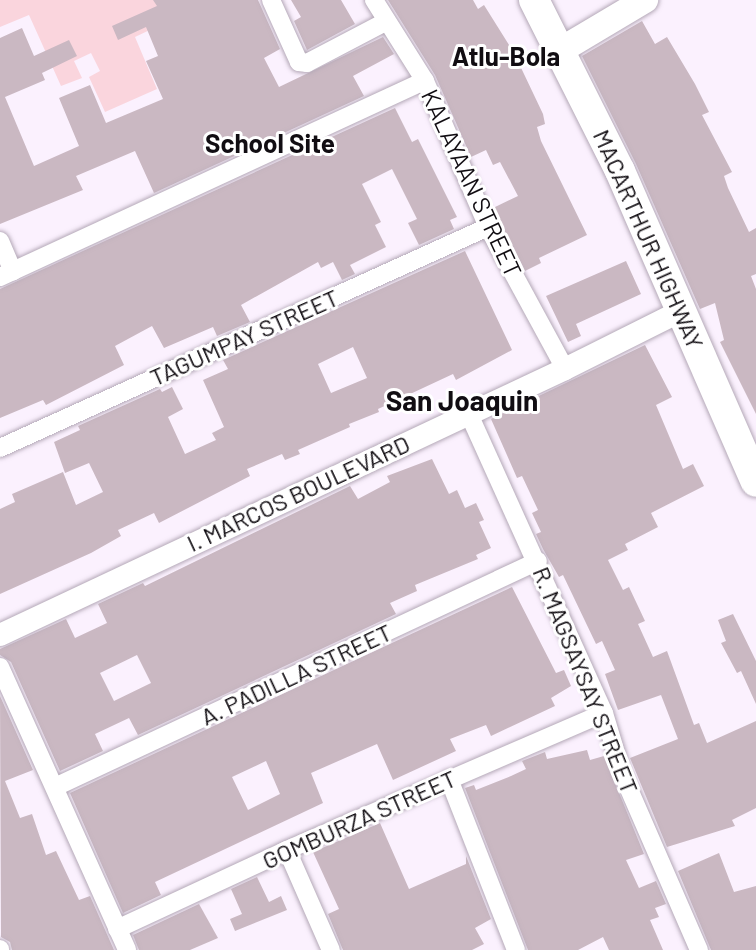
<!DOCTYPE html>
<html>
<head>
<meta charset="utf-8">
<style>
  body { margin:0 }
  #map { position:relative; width:756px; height:950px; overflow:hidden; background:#fbf1fe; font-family:Barlow,sans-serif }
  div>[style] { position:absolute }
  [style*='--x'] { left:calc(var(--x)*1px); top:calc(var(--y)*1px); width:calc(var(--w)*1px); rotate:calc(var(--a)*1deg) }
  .green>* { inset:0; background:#fad5dd }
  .building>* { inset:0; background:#cab8c2 }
  .roads { filter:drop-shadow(0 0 2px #b4a8b7) drop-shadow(0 0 2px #b4a8b7) }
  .minor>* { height:18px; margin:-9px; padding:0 9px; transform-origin:9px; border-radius:9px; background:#fff }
  .tertiary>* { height:22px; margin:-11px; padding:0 11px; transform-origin:11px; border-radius:11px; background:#fff }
  .secondary>* { height:26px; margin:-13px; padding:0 13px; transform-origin:13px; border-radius:13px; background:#fff }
  .trunk>* { height:30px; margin:-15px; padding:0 15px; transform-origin:15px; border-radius:15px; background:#fff }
  span { translate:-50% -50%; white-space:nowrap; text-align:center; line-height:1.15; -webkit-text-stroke:6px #fff; paint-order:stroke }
  .street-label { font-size:24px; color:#110d12 }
  .neighbourhood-label { font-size:26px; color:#110d12; font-weight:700 }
  .quarter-label { font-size:28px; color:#110d12; font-weight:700 }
</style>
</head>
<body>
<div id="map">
  <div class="green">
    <div style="clip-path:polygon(0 0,166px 0,175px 18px,135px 37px,157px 89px,105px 112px,89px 77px,100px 71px,91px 53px,74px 61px,82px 78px,61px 86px,29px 15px,0 27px)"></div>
  </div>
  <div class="building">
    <div style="clip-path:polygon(153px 0,258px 0,280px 49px,264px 58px,279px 87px,383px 37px,394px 54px,353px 76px,364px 96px,154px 193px,135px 151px,76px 176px,83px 190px,0 224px,0 38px,22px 28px,34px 56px,69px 40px,77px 56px,42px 73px,45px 80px,5px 97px,34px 166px,79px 146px,59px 98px,90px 85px,106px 123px,163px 99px,146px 61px,158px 56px,146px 27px,118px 40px,112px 26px,157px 6px)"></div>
    <div style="clip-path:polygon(291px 0,341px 0,355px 24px,307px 50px,294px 21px,301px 17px)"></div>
    <div style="clip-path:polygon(388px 0,473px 0,478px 9px,484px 5px,514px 53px,543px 114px,545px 124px,537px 127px,541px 141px,587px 235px,539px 258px,541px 263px,525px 271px,493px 208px,518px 196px,500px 162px,493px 165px,486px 150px,471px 157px,435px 75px)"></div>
    <div style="clip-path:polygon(642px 21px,655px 44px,667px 37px,695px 84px,709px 112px,702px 115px,732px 172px,724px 176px,728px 188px,749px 232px,756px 228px,756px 274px,751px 276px,756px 289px,756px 414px,720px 342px,724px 340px,715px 303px,700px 309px,636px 164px,582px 56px)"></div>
    <div style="clip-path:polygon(395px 108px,412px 142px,418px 139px,457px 217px,450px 220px,454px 229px,419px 245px,408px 223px,417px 219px,392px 169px,362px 184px,381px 222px,375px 225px,386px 247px,350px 265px,355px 274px,342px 280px,333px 262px,321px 268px,318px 262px,241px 305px,250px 322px,217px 336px,213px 327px,164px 348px,152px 326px,115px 346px,124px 365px,46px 405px,43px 400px,0 418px,0 289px)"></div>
    <div style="clip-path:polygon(evenodd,465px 251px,512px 350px,456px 380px,453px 374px,378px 409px,379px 412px,349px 424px,350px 427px,298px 450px,300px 454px,285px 460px,282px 454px,247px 469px,250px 476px,159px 523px,154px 513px,118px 530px,121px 536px,91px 553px,0 594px,0 509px,15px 502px,12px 494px,63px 472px,76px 505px,103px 492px,89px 463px,65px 473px,54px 442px,80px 430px,78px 426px,160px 389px,162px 392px,172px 387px,183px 409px,168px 417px,185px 454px,216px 440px,212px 433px,224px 427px,203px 380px,228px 369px,223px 360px,465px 251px,353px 347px,367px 378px,331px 393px,318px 364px,353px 347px)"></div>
    <div style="clip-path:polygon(626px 261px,641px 294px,576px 324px,581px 336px,568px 342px,546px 296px)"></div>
    <div style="clip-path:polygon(645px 345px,672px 397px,656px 405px,683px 469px,693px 464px,704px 486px,651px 513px,658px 527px,625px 544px,628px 550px,608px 560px,623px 590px,629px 587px,645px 621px,638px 624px,653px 657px,667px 651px,694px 725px,699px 723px,707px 743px,756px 721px,756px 808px,732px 820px,735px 826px,667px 847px,630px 758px,678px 739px,661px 695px,618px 710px,605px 674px,615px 670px,602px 641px,596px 644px,563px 575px,559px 577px,543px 549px,536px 534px,541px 532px,532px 513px,538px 510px,522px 476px,517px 478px,491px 419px)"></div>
    <div style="clip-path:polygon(evenodd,432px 459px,449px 494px,457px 490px,465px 508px,476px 503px,484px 520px,479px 522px,491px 548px,476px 555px,478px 559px,415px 585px,417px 591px,390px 603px,396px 614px,138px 735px,129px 718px,95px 734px,103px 751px,60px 771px,11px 662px,0 655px,0 649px,66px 619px,75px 638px,107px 623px,98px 604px,143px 583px,145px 586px,350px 486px,358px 499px,390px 482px,387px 476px,432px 459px,137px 655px,151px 683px,114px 701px,100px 673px,137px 655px)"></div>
    <div style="clip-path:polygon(evenodd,512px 587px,556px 673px,564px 670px,571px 686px,551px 698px,555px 706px,491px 736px,486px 725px,450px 739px,456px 751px,393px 780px,377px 744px,311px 773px,323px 803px,155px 882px,161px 895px,123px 913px,70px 793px,512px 587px,266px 761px,280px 794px,248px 810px,232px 777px,266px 761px)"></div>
    <div style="clip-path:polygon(733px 614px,756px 661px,756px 704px,741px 671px,737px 673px,721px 643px,726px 641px,718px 620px)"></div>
    <div style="clip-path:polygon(0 696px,33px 770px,5px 781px,20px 818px,32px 814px,46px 855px,56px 851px,79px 900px,90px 896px,114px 950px,12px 950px,10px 942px,1px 937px)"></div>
    <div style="clip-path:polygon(587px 750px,590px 760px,604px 756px,644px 854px,626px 860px,639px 888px,656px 881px,666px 904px,655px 908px,659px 917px,650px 920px,663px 950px,609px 950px,603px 937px,578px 950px,528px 950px,465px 788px,474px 785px,476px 790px,511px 776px,526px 769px,522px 761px,545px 752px,547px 759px)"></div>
    <div style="clip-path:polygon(380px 823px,409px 889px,466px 864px,466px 856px,491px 919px,475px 928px,484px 944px,472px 950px,343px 950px,328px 914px,339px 909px,313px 852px)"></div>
    <div style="clip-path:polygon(719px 853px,734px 892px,756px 886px,756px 950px,711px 950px,678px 871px)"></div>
    <div style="clip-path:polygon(257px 877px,269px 902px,281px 896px,287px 910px,235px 931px,230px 919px,242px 914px,231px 889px)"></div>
    <div style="clip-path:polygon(199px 904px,218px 938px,190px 950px,139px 950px,133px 935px)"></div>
  </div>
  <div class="roads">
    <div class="minor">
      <div style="--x:271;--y:0;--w:68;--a:65.7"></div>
      <div style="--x:299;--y:62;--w:8;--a:7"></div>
      <div style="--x:307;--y:63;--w:90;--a:-27.7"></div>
      <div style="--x:374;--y:0;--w:96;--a:57.8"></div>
      <div style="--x:425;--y:81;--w:159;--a:66.7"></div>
      <div style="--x:488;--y:227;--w:162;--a:61.5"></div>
      <div style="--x:0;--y:241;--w:33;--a:67"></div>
      <div style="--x:0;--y:277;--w:468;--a:-24.8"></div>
      <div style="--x:468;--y:412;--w:330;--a:65.7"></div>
      <div style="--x:604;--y:713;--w:63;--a:73.3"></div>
      <div style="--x:622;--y:773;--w:193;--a:66.5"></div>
      <div style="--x:0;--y:448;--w:536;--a:-24.36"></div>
      <div style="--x:0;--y:667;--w:310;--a:65.8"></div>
      <div style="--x:449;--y:779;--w:184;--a:68.6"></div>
      <div style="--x:55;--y:787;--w:533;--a:-25.08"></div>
      <div style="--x:287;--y:850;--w:109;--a:66.3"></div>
      <div style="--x:117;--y:929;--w:187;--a:-24.9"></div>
      <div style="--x:287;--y:850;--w:345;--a:-23.4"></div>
      <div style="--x:0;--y:949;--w:1;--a:90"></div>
    </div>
    <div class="tertiary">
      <div style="--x:0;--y:635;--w:624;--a:-25.21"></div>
      <div style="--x:565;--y:369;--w:132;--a:-26.6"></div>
    </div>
    <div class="secondary">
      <div style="--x:561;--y:50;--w:98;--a:-30.8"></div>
    </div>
    <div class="trunk">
      <div style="--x:534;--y:0;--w:191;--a:63.3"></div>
      <div style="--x:620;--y:171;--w:339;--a:66.4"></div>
    </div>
  </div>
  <div class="street-label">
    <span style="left:472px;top:183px;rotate:65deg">KALAYAAN STREET</span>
    <span style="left:649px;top:239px;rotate:66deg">MACARTHUR HIGHWAY</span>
    <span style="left:244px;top:337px;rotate:-24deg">TAGUMPAY STREET</span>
    <span style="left:298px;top:493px;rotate:-25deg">I. MARCOS BOULEVARD</span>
    <span style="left:296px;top:674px;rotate:-25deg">A. PADILLA STREET</span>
    <span style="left:586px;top:680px;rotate:68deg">R. MAGSAYSAY STREET</span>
    <span style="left:359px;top:819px;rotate:-24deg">GOMBURZA STREET</span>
  </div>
  <div class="neighbourhood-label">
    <span style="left:506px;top:56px">Atlu-Bola</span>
    <span style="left:270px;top:143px">School Site</span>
  </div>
  <div class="quarter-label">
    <span style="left:462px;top:400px">San Joaquin</span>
  </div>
</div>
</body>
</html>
